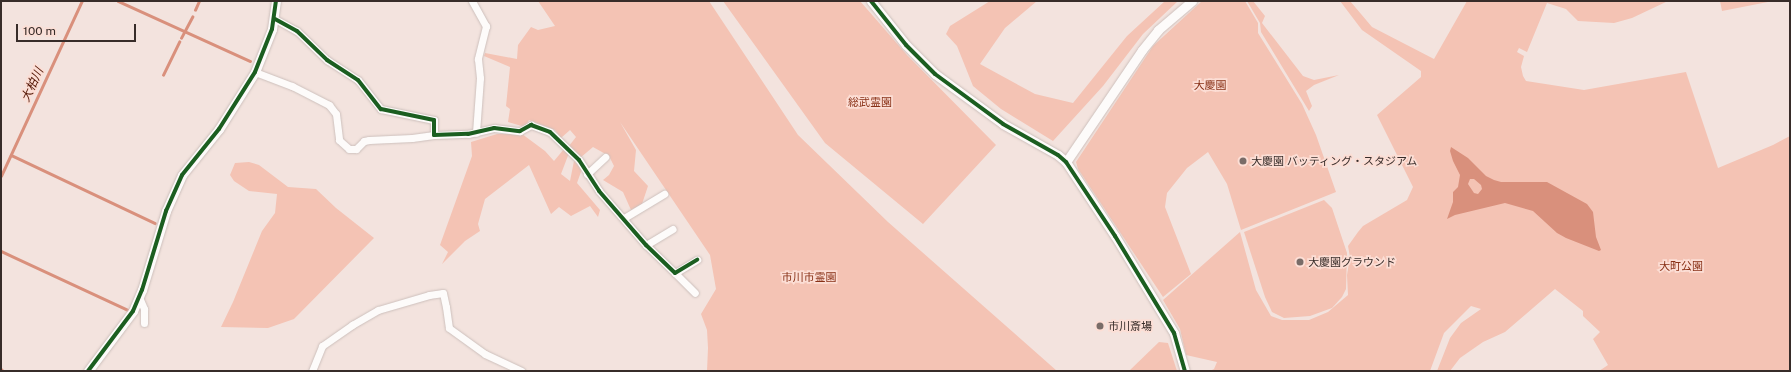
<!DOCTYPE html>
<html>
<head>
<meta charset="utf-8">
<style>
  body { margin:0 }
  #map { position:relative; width:1791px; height:372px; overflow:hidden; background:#f3e3de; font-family:"Public Sans","Noto Sans JP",sans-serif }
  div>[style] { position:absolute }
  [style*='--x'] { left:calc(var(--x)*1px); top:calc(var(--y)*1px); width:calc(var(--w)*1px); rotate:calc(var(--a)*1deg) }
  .green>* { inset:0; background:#f4c3b4 }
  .water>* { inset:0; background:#d9907c }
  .stream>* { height:2.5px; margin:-1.25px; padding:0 1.25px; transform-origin:1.25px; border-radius:1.25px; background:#d9907c }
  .roads { filter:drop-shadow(0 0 1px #cdc0bc) drop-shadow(0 0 1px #cdc0bc) }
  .minor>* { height:7px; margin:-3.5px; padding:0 3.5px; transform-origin:3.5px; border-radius:3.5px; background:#fdfbfa }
  .tertiary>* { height:9px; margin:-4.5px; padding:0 4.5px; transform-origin:4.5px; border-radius:4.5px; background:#fdfbfa }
  .cycleway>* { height:4px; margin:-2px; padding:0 2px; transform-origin:2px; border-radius:2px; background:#1b5e20 }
  .dots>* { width:11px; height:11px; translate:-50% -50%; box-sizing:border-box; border:2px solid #fcded5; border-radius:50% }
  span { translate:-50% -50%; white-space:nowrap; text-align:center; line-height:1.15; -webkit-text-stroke:3.5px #fcded5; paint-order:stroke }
  .park-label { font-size:11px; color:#883016 }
  .poi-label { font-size:11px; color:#372c29 }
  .left { translate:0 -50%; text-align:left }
  .water-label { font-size:12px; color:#521503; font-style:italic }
  .frame { position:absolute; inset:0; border:2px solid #372c29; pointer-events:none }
  .scale { position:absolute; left:16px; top:24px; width:120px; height:18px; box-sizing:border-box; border:2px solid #372c29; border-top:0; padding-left:5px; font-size:12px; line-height:14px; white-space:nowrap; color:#372c29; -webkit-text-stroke:3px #fcded5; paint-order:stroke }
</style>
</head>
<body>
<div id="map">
  <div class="green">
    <div style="clip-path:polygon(538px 1px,709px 1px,798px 135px,888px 222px,1057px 371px,707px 371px,708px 348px,707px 330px,701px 314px,716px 289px,710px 255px,620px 122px,636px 150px,634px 171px,648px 186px,642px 204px,631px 210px,623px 192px,603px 180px,609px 175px,614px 166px,609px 156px,593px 147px,580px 158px,569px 146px,576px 137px,570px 130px,561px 138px,555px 130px,529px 120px,525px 127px,508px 122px,510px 109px,506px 106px,510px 67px,484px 56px,485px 53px,517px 59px,518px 45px,531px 27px,538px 30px,555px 26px)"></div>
    <div style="clip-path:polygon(723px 1px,860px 1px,907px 55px,996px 145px,923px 224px,825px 143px)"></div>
    <div style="clip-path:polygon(990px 1px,1037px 1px,1005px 28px,980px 64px,1035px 94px,1073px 103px,1127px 36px,1165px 1px,1178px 1px,1143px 34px,1103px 86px,1053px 141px,1001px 109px,973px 86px,957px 46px,946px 34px,950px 26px)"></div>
    <div style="clip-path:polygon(1202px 1px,1245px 1px,1258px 23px,1258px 33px,1302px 104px,1316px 135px,1336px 192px,1241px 230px,1227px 184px,1208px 152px,1187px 168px,1167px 193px,1165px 207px,1191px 274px,1163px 297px,1078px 169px,1076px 162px,1153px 46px)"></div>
    <div style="clip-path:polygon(1247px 1px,1253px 1px,1265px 16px,1262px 23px,1303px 76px,1314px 80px,1339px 75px,1314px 85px,1306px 91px,1312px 106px,1309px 111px,1261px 32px,1260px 23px)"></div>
    <div style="clip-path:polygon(1340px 1px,1350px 1px,1372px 27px,1434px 59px,1467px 1px,1668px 1px,1632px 18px,1614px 23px,1578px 21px,1566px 9px,1547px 3px,1527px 52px,1519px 48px,1517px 52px,1524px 56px,1521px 67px,1523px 76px,1526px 81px,1584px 90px,1686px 72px,1718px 168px,1773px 145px,1790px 136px,1790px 371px,1599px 371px,1608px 365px,1593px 339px,1600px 332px,1583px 316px,1583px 311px,1555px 289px,1505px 332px,1483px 342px,1460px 358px,1450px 371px,1437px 371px,1450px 338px,1461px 323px,1481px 309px,1471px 306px,1444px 333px,1430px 371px,1210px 371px,1214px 369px,1217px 362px,1186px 355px,1180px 329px,1163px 300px,1240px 232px,1256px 290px,1271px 316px,1282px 320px,1309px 320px,1328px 312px,1348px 295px,1347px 275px,1350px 257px,1348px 246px,1358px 232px,1363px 226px,1407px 200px,1413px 187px,1377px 115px,1421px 77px,1421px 71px,1362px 30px)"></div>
    <div style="clip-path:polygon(1720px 1px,1773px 1px,1722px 11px)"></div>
    <div style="clip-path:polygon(497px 134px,522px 134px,545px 151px,554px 161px,564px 149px,569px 153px,561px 174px,570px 181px,574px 161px,582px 169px,577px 183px,600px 210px,598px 217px,590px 206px,571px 216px,559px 207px,551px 214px,529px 165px,485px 199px,478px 224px,480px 231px,465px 241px,442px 264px,448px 252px,440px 245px,472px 156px,471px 142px)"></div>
    <div style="clip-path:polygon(249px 162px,259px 165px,288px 187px,316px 189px,336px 208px,374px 238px,294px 319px,268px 328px,221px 327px,233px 302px,262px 231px,275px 213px,277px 194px,249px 191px,234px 181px,230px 175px,235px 163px)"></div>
    <div style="clip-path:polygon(1324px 200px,1332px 208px,1347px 253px,1346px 289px,1342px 297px,1332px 308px,1310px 316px,1284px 318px,1272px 312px,1265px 297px,1244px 232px)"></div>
    <div style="clip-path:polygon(1159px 342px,1168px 343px,1177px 371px,1129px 371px)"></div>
  </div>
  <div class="water">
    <div style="clip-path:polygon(evenodd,1451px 147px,1468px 158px,1486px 176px,1494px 180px,1501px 182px,1547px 182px,1587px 204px,1593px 212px,1596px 237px,1601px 250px,1599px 251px,1566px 238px,1557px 233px,1533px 211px,1505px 203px,1455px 215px,1447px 219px,1453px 202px,1453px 192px,1458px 187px,1460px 175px,1453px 161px,1450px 151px,1451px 147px,1470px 179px,1474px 179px,1481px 185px,1482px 189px,1478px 194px,1474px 193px,1468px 184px,1470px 179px)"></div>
  </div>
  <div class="stream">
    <div style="--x:118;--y:1;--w:145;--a:24.4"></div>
    <div style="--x:195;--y:10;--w:10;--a:-66"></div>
    <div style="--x:181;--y:38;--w:24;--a:-62"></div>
    <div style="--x:163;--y:75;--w:37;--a:-64"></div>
    <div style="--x:11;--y:155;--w:159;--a:25.3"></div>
    <div style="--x:1;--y:176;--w:193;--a:-65.2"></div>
    <div style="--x:1;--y:251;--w:140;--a:24.9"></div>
    <div style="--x:1;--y:369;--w:3;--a:45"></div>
  </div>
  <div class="roads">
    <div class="minor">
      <div style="--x:472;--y:1;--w:29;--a:61"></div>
      <div style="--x:486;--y:26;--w:34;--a:104"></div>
      <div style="--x:478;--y:59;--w:19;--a:84"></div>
      <div style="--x:480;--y:78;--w:55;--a:94.2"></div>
      <div style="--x:275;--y:19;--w:25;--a:29"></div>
      <div style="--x:297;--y:31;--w:42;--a:44"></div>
      <div style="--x:327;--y:60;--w:37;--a:33"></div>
      <div style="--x:358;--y:80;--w:37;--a:52"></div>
      <div style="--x:381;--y:109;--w:54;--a:11.7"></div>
      <div style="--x:434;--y:120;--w:15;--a:90"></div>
      <div style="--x:434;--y:135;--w:34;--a:-2"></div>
      <div style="--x:468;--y:134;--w:27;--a:-13"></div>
      <div style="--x:494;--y:128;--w:26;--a:7"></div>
      <div style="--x:520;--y:131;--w:13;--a:-29"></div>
      <div style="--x:531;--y:125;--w:20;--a:20"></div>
      <div style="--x:550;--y:132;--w:40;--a:44"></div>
      <div style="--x:579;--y:160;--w:37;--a:57"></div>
      <div style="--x:599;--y:191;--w:72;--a:49"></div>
      <div style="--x:646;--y:245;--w:40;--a:44"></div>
      <div style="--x:675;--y:273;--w:26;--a:-31"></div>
      <div style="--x:255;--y:72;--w:40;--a:21"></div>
      <div style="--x:292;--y:86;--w:42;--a:27.2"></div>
      <div style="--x:329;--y:105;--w:11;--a:52"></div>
      <div style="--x:336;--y:114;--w:26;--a:83"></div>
      <div style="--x:339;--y:140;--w:13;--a:42"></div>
      <div style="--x:349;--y:149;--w:7;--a:0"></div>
      <div style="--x:356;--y:149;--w:11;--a:-45"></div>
      <div style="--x:364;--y:141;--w:5;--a:-11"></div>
      <div style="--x:369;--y:140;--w:43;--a:-2.7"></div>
      <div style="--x:412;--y:138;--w:22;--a:-8"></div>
      <div style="--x:587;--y:174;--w:25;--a:-43"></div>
      <div style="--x:624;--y:218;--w:47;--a:-31"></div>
      <div style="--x:646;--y:245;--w:31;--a:-31"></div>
      <div style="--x:675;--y:273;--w:28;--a:45"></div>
      <div style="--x:139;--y:297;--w:13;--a:67"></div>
      <div style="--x:144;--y:309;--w:14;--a:90"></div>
      <div style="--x:312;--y:371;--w:27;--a:-68"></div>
      <div style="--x:322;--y:346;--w:37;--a:-35"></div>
      <div style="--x:352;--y:325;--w:30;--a:-30"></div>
      <div style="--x:378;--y:310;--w:53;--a:-16.4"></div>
      <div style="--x:429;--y:295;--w:14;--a:-8"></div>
      <div style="--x:443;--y:293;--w:14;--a:78"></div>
      <div style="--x:446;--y:307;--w:21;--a:82"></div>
      <div style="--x:449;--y:328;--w:44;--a:35.8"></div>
      <div style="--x:485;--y:354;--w:40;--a:25"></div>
    </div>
    <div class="tertiary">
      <div style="--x:871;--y:1;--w:56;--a:51.5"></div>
      <div style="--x:906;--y:45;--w:41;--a:45"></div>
      <div style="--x:935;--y:74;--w:84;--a:36.3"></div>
      <div style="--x:1003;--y:124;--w:63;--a:29.4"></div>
      <div style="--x:1058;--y:155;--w:11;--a:41"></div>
      <div style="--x:1066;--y:162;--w:89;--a:56.5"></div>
      <div style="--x:1115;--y:236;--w:114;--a:58.7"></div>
      <div style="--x:1174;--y:333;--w:40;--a:74"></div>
      <div style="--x:1066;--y:162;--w:135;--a:-55.8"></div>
      <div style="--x:1142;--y:50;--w:26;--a:-51"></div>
      <div style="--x:1158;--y:30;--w:45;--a:-40.5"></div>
      <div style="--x:88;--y:371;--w:75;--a:-53.1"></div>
      <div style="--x:133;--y:311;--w:23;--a:-67"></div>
      <div style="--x:142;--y:290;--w:83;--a:-73.1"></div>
      <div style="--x:166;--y:211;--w:39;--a:-66"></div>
      <div style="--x:182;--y:175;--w:59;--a:-51.2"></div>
      <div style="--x:219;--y:129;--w:67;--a:-57.7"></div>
      <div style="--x:255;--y:72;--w:46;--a:-68.4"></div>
      <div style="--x:272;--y:29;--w:28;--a:-82"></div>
    </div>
  </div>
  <div class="cycleway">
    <div style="--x:871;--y:1;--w:56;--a:51.5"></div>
    <div style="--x:906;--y:45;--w:41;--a:45"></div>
    <div style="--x:935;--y:74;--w:84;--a:36.3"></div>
    <div style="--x:1003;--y:124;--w:63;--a:29.4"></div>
    <div style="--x:1058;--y:155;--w:11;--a:41"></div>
    <div style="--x:1066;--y:162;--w:89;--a:56.5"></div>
    <div style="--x:1115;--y:236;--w:114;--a:58.7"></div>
    <div style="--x:1174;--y:333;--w:40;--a:74"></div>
    <div style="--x:275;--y:19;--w:25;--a:29"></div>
    <div style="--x:297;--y:31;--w:42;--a:44"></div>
    <div style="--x:327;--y:60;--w:37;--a:33"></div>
    <div style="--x:358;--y:80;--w:37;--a:52"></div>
    <div style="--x:381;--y:109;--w:54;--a:11.7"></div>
    <div style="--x:434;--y:120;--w:15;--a:90"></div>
    <div style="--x:434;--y:135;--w:34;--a:-2"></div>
    <div style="--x:468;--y:134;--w:27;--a:-13"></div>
    <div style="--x:494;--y:128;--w:26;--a:7"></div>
    <div style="--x:520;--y:131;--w:13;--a:-29"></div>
    <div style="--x:531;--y:125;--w:20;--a:20"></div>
    <div style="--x:550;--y:132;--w:40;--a:44"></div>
    <div style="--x:579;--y:160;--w:37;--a:57"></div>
    <div style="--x:599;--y:191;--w:72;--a:49"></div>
    <div style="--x:646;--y:245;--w:40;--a:44"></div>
    <div style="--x:675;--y:273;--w:26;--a:-31"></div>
    <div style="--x:88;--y:371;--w:75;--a:-53.1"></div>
    <div style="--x:133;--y:311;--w:23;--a:-67"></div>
    <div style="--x:142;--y:290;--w:83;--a:-73.1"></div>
    <div style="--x:166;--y:211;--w:39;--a:-66"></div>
    <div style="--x:182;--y:175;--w:59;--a:-51.2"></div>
    <div style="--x:219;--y:129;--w:67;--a:-57.7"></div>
    <div style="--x:255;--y:72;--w:46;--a:-68.4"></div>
    <div style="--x:272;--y:29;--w:28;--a:-82"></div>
  </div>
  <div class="dots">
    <div style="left:1243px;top:161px;background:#796c68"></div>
    <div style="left:1300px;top:262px;background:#796c68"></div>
    <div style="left:1100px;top:326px;background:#796c68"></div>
  </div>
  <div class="park-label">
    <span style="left:1210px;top:85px">大慶園</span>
    <span style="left:870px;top:102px">総武霊園</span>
    <span style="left:1681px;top:266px">大町公園</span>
    <span style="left:809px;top:277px">市川市霊園</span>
  </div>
  <div class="poi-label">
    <span class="left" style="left:1251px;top:161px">大慶園 バッティング・スタジアム</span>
    <span class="left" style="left:1308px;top:262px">大慶園グラウンド</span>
    <span class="left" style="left:1108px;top:326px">市川斎場</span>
  </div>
  <div class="water-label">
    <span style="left:33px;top:85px;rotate:-65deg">大柏川</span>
  </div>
  <div class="frame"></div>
  <div class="scale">100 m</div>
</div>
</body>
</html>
